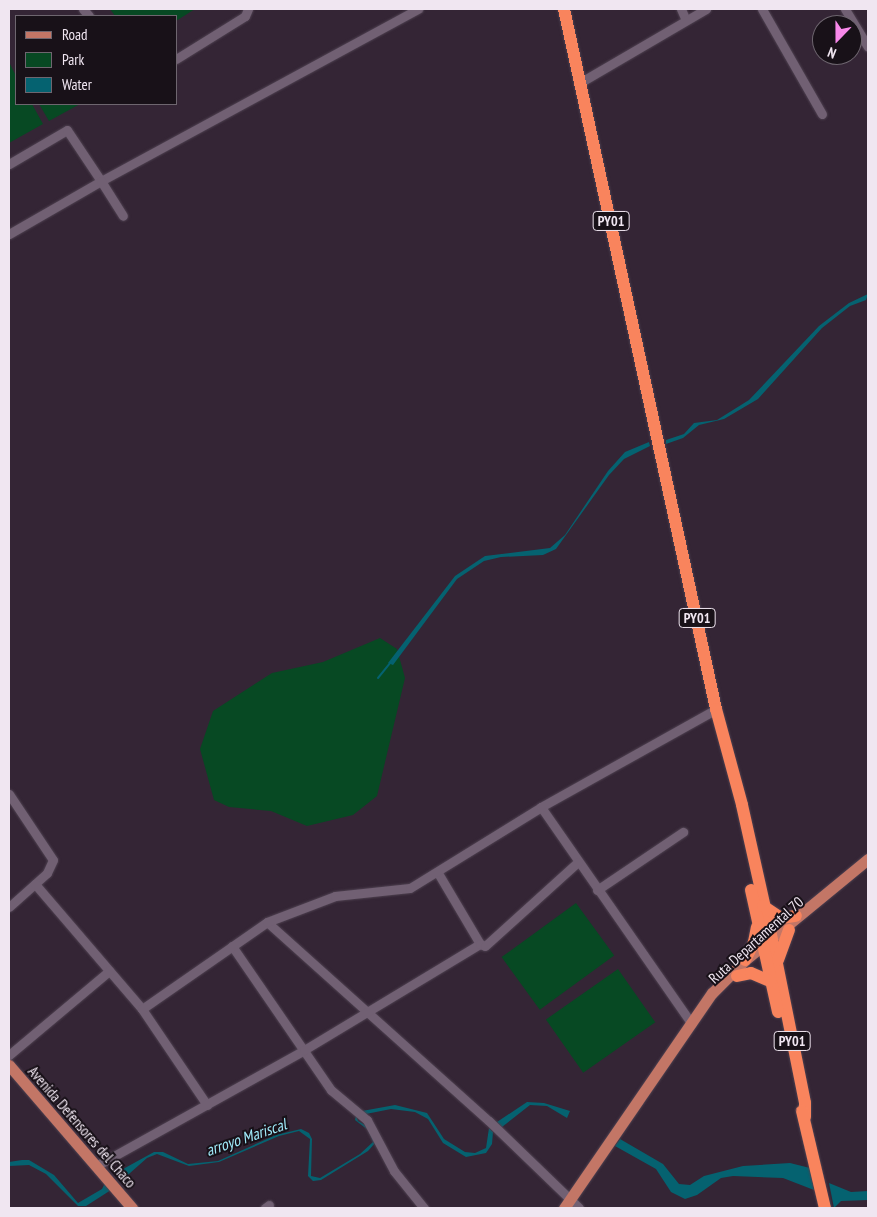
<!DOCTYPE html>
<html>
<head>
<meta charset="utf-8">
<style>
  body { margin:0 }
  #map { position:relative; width:877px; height:1217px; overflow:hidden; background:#342535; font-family:"PT Sans Narrow",sans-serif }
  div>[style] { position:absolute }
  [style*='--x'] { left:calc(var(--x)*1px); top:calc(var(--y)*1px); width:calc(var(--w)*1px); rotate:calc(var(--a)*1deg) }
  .green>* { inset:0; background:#074923; transform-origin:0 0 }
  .water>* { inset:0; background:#056270 }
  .stream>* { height:2px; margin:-1px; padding:0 1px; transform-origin:1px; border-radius:1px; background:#056270 }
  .roads { filter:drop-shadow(0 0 1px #4e4150) drop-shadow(0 0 1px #4e4150) }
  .minor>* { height:9px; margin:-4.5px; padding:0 4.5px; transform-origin:4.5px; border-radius:4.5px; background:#716073 }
  .major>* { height:11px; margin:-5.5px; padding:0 5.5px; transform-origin:5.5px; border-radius:5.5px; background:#c37666 }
  .highway>* { height:12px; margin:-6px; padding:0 6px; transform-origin:6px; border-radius:6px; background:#f9845d }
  span { translate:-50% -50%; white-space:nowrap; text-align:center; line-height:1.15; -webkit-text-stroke:4px #181118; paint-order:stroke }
  .shield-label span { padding:1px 4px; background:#181118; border:1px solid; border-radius:4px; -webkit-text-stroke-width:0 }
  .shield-label { font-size:14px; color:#f0e6f1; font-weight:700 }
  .street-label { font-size:15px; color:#f0e6f1 }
  .water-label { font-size:16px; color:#a0ebfa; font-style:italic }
  .frame { position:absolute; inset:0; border:10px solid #f0e6f1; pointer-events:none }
  .legend { position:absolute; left:15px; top:15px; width:162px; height:90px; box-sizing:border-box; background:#181118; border:1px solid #6e666f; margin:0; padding:6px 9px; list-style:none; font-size:15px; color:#f0e6f1 }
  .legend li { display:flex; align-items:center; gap:10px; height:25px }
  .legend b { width:25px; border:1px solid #6e666f }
  .north { position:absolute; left:812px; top:15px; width:50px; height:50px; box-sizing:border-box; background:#181118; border:1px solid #6e666f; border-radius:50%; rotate:202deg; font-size:14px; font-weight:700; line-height:20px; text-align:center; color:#f0e6f1 }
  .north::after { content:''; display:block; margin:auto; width:18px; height:22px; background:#f888ea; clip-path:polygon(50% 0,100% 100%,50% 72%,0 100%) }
</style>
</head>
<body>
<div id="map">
  <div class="green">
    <div style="clip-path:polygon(110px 9px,195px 9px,176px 21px,176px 16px,115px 16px)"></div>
    <div style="clip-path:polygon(9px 62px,16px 76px,16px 104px,32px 104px,43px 124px,9px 143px)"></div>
    <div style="clip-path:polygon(39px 104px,80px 104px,49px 121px)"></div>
    <div style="clip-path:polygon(380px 638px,397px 649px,405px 678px,377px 796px,353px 815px,307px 826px,271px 811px,229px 807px,214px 800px,200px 749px,213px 711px,272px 673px,323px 662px)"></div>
    <div style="left:576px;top:903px;width:65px;height:92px;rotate:54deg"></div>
    <div style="left:618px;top:969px;width:65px;height:88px;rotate:55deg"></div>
  </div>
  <div class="water">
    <div style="clip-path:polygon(868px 294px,866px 300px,850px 306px,822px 328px,758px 399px,724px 419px,699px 425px,683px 438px,666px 444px,666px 440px,684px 434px,694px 423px,717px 420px,749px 400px,819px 326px,849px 303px)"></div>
    <div style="clip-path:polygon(649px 442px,650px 446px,624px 459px,609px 475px,556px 549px,543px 555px,501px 557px,484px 561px,457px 579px,393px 665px,388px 663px,455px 576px,485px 556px,550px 548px,565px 535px,608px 471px,625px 452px)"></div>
    <div style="clip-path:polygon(527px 1102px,544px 1103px,570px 1111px,567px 1118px,547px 1106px,530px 1105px,502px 1127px,497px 1122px)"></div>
    <div style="clip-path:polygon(395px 1105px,427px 1113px,444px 1139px,465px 1152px,475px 1153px,486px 1148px,489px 1128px,493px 1132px,492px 1144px,486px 1153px,466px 1157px,443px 1143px,428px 1119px,415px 1112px,391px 1109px,366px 1114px,362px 1111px)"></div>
    <div style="clip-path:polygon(356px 1115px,358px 1121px,365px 1125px,376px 1142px,368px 1151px,321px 1180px,313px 1181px,308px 1176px,310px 1139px,299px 1131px,279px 1136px,219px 1162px,189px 1166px,157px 1154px,147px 1158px,121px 1181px,114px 1174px,154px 1152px,163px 1152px,188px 1164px,218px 1161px,276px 1135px,301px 1129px,309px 1133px,312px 1139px,311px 1176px,320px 1178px,360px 1154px,373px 1142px,368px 1130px,355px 1120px)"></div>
    <div style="clip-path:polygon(620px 1139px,663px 1164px,679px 1184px,690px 1185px,704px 1176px,743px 1166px,790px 1163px,810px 1168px,814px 1190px,783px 1178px,733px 1176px,721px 1178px,697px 1195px,685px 1199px,671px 1192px,656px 1169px,615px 1146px)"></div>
    <div style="clip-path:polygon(22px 1160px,29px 1160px,54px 1175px,78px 1203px,102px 1189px,105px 1183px,111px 1190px,86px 1206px,78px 1206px,46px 1174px,29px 1165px,9px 1166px,9px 1162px)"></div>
    <div style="clip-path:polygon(829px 1183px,851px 1192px,868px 1191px,868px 1200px,841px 1201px,834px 1208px)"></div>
  </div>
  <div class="stream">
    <div style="--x:378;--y:678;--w:21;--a:-51"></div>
  </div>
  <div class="roads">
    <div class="minor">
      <div style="--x:83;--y:9;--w:9;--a:49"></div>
      <div style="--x:681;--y:9;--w:12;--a:66"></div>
      <div style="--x:762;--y:9;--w:121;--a:60.3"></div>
      <div style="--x:845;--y:9;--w:44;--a:58.8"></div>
      <div style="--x:176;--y:59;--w:81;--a:-31.9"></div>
      <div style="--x:245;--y:16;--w:8;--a:-67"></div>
      <div style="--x:581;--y:82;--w:145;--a:-30.3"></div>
      <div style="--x:9;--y:164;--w:67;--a:-30.4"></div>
      <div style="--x:67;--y:130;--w:61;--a:56.3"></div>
      <div style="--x:101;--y:181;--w:361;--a:-28.5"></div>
      <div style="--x:9;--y:234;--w:106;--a:-29.9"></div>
      <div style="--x:101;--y:181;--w:41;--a:57.8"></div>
      <div style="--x:9;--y:794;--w:79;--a:56.3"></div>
      <div style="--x:53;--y:860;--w:14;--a:115"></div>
      <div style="--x:47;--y:873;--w:51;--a:138.2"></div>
      <div style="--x:541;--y:807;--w:264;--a:55.2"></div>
      <div style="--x:438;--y:873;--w:82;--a:59.4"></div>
      <div style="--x:35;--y:884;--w:165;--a:49.4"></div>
      <div style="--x:142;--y:1009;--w:116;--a:55.9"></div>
      <div style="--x:597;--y:890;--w:104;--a:-34"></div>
      <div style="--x:267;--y:922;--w:298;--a:41.9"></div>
      <div style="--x:489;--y:1121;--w:125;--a:44"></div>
      <div style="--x:232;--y:946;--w:175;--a:55.5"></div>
      <div style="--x:331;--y:1090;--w:47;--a:39.8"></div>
      <div style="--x:367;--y:1120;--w:58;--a:62.1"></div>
      <div style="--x:394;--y:1171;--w:48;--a:51"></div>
      <div style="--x:142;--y:1009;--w:152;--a:-34.8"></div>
      <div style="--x:267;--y:922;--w:73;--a:-20.9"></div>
      <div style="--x:335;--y:896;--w:75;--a:-6.1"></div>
      <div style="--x:410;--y:888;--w:154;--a:-31.7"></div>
      <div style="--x:541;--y:807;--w:201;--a:-29.2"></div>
      <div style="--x:9;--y:1055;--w:131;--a:-40"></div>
      <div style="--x:96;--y:1166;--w:238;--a:-29.1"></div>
      <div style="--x:304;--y:1050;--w:205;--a:-31.1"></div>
      <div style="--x:480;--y:944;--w:5;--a:22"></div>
      <div style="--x:485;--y:946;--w:125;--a:-42.1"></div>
      <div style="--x:265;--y:1208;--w:5;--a:-37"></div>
    </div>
    <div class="major">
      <div style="--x:9;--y:1065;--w:189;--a:49.3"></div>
      <div style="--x:564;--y:1208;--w:261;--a:-55.5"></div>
      <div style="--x:712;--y:993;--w:47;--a:-45"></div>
      <div style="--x:745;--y:960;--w:159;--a:-39.4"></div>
    </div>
    <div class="highway">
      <div style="--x:564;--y:9;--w:716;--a:77.75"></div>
      <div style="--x:716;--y:709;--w:99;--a:74.8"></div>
      <div style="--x:742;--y:805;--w:142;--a:77.4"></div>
      <div style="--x:773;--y:944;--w:162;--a:78.6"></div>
      <div style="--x:805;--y:1103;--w:14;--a:90"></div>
      <div style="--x:751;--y:890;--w:125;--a:77.5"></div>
      <div style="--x:763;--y:906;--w:22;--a:34"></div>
      <div style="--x:781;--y:918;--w:15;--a:-8"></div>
      <div style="--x:745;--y:960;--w:20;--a:-63"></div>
      <div style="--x:754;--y:942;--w:15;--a:-79"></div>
      <div style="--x:778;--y:960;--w:32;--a:-70"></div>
      <div style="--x:737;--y:976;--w:14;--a:-12"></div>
      <div style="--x:751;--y:973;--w:21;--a:23"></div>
      <div style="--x:802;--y:1111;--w:100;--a:76.7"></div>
    </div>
  </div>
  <div class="shield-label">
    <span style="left:611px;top:221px">PY01</span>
    <span style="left:697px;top:618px">PY01</span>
    <span style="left:792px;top:1041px">PY01</span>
  </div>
  <div class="street-label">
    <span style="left:756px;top:940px;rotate:-42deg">Ruta Departamental 70</span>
    <span style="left:82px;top:1127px;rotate:49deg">Avenida Defensores del Chaco</span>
  </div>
  <div class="water-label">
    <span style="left:246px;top:1137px;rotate:-19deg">arroyo Mariscal</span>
  </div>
  <div class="frame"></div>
  <ul class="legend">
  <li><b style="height:6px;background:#c37666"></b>Road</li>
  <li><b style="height:14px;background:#074923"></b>Park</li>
  <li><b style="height:14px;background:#056270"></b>Water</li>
  </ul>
  <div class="north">N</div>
</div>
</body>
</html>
